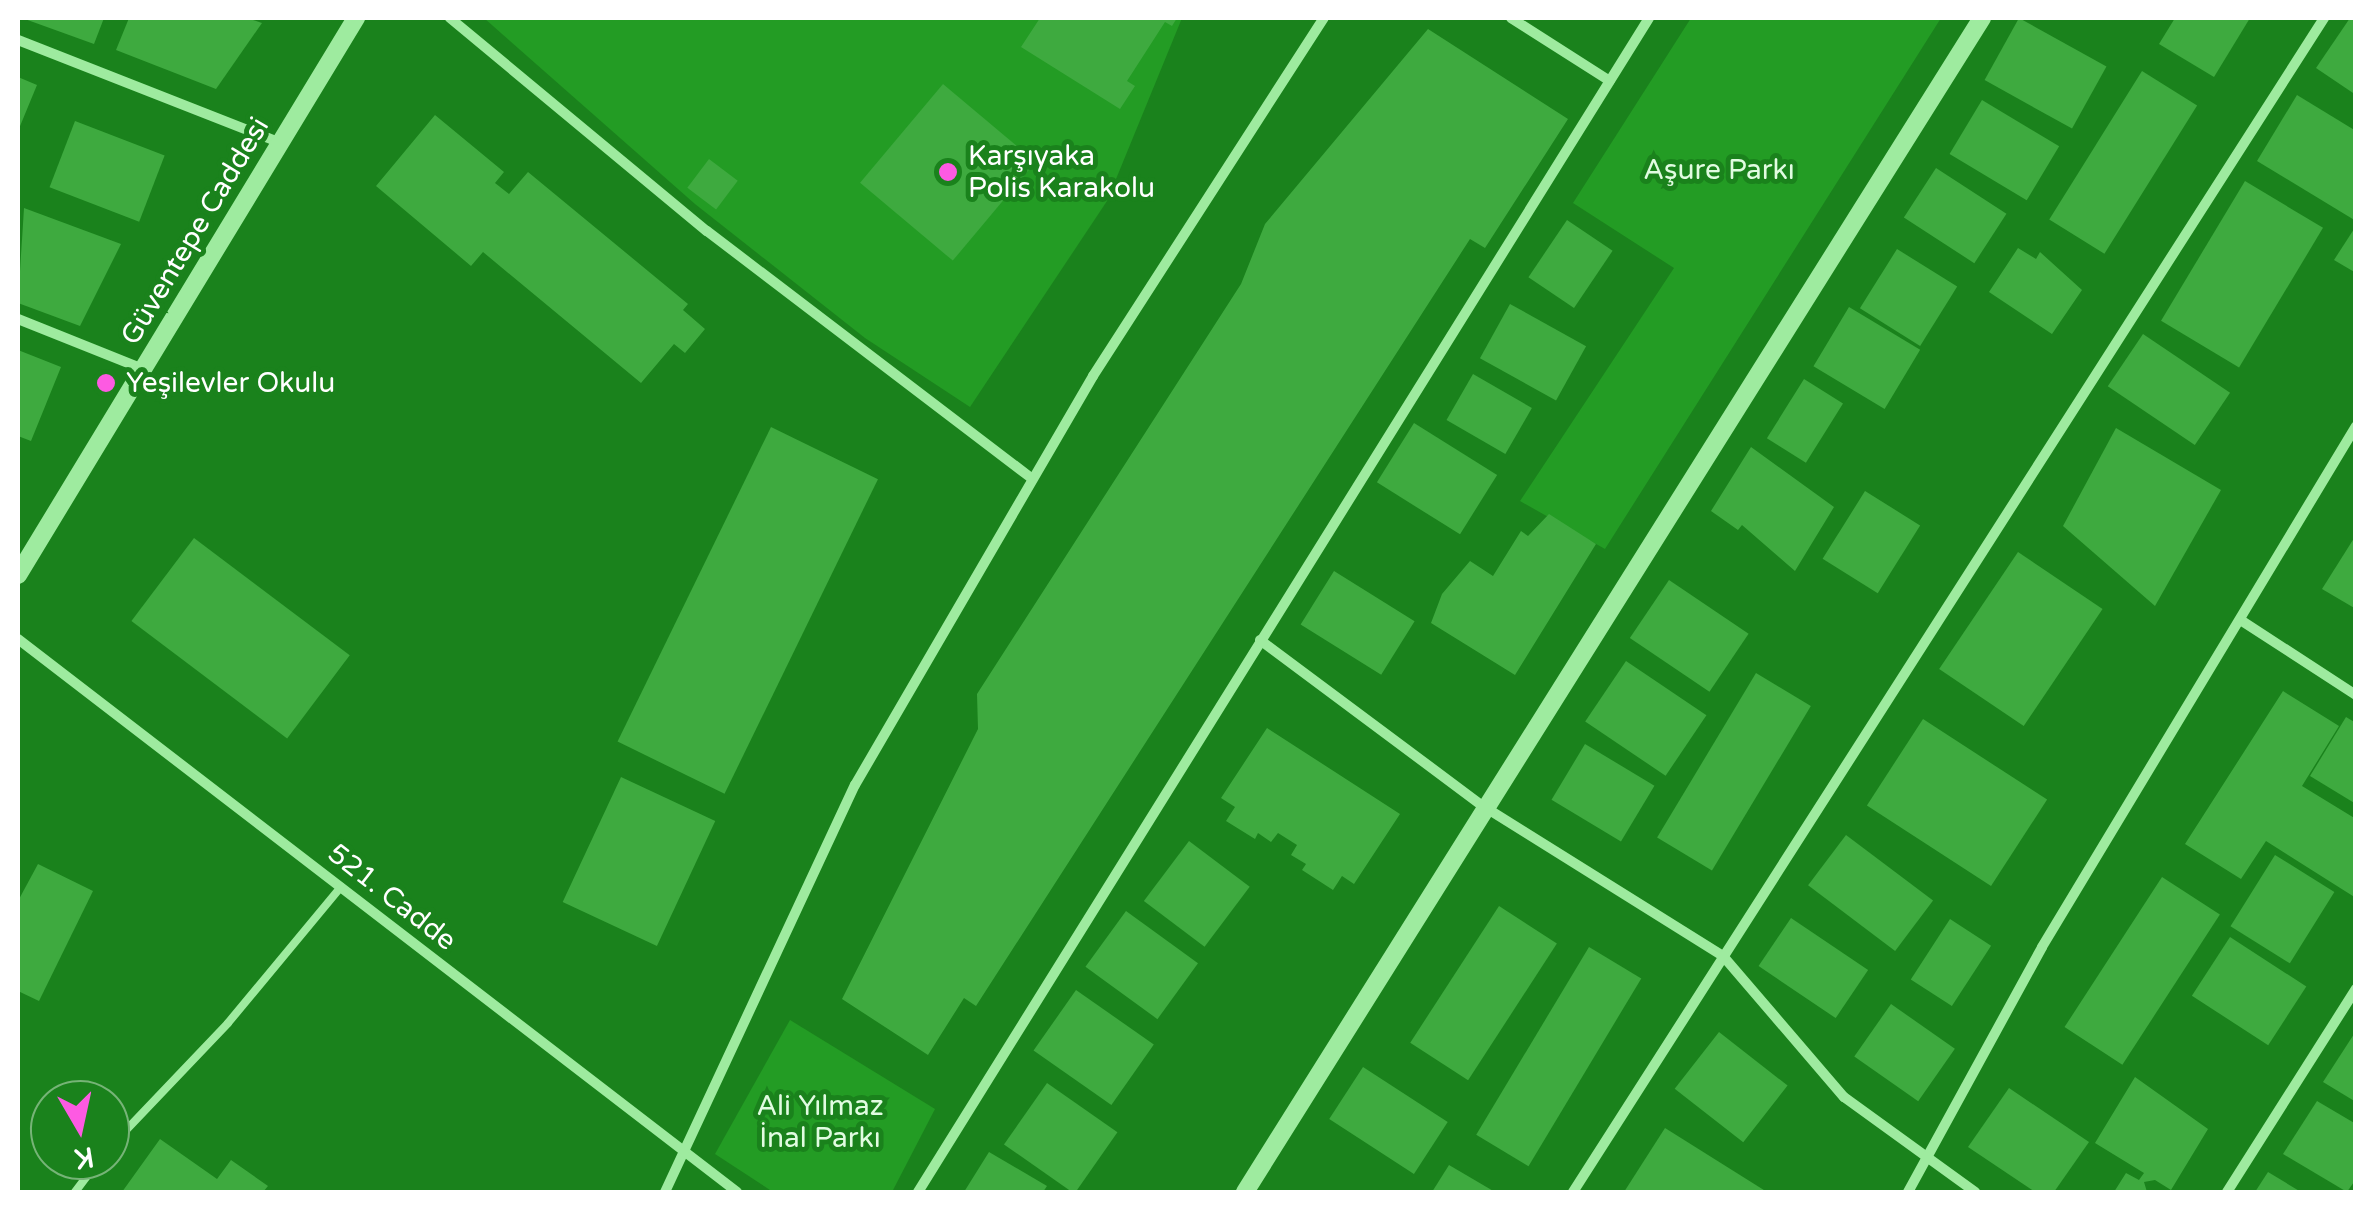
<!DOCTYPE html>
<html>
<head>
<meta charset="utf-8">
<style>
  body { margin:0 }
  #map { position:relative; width:2373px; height:1210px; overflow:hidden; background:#1a821c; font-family:"Varela Round",sans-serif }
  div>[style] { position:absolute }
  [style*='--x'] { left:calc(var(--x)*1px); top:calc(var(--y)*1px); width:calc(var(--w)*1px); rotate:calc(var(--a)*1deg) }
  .green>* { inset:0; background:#239c24 }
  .building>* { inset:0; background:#3eaa3f; transform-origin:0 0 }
  .service>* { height:8px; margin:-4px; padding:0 4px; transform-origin:4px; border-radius:4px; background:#9eeb9f }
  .minor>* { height:10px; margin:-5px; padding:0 5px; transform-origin:5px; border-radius:5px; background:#9eeb9f }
  .tertiary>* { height:18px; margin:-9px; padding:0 9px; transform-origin:9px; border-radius:9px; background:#9eeb9f }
  .dots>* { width:28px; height:28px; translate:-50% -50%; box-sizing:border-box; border:5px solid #1a821c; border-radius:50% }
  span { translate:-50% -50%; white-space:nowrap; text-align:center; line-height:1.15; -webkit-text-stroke:10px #1a821c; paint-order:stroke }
  .poi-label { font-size:28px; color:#fff }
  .left { translate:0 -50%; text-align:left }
  .park-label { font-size:28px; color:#e1fce1 }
  .street-label { font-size:28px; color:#fff }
  .frame { position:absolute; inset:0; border:20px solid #fff; pointer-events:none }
  .north { position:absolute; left:30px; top:1080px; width:100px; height:100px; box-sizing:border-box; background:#1a821c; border:2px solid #76b477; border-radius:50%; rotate:171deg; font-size:28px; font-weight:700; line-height:40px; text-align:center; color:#fff }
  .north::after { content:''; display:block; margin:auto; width:35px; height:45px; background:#fd5ae2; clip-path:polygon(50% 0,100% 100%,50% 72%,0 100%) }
</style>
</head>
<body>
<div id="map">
  <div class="green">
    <div style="clip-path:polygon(484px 18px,1182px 18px,1107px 201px,970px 407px,865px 338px,695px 204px)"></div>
    <div style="clip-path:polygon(1691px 18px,1941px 18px,1605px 549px,1520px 501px,1674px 268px,1573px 203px)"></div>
    <div style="clip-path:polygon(790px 1020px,935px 1109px,892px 1192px,773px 1192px,715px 1154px)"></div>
  </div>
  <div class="building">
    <div style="clip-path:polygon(22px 18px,104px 18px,94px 44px)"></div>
    <div style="clip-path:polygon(129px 18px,247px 18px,262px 23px,216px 89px,116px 50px)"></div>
    <div style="clip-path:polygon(1040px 18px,1177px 18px,1172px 26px,1165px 22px,1127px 81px,1135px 86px,1120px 109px,1021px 47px)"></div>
    <div style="left:2019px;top:18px;width:100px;height:71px;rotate:29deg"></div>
    <div style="clip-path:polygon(2175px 18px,2250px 18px,2214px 77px,2159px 44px)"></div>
    <div style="clip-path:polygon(2350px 18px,2356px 18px,2356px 95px,2316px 68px)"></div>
    <div style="clip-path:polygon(1428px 29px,1568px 119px,1485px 248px,1470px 239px,976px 1006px,964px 998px,928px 1055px,842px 999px,978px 729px,977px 694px,1241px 284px,1265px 224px)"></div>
    <div style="left:2142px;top:71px;width:65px;height:175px;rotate:32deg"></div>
    <div style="clip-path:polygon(18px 77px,37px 85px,18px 131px)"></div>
    <div style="left:943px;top:84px;width:121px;height:129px;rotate:40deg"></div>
    <div style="clip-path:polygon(2297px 95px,2356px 131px,2356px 221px,2257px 161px)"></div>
    <div style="left:1982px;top:100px;width:90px;height:63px;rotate:31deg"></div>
    <div style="clip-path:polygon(435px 115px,504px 172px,495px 183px,509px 194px,528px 172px,688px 304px,683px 310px,705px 329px,685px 353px,674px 344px,641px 383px,483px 252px,471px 266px,376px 186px)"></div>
    <div style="left:75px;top:121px;width:96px;height:71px;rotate:21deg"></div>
    <div style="left:709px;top:159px;width:36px;height:36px;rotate:37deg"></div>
    <div style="left:1936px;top:168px;width:84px;height:59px;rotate:33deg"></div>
    <div style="left:2245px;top:181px;width:91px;height:163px;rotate:31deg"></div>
    <div style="clip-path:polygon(24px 208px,121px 244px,80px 326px,18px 303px)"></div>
    <div style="left:1567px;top:220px;width:55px;height:69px;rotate:34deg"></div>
    <div style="clip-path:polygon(2356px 226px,2356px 273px,2334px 260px)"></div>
    <div style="clip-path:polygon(2018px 248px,2036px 259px,2040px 252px,2082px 290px,2052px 334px,1989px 292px)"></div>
    <div style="left:1897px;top:249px;width:71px;height:70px;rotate:32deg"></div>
    <div style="left:1510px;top:304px;width:87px;height:62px;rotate:29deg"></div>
    <div style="left:1849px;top:307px;width:83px;height:69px;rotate:31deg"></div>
    <div style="left:2143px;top:334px;width:105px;height:63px;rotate:34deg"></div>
    <div style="clip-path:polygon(18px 350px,61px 367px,31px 441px,18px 436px)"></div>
    <div style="left:1473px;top:374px;width:68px;height:53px;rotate:30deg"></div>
    <div style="left:1804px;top:379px;width:46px;height:70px;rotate:32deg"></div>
    <div style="left:1414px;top:423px;width:98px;height:70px;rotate:32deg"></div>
    <div style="left:771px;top:427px;width:119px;height:350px;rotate:26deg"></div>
    <div style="clip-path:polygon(2116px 428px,2221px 490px,2155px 606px,2063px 526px)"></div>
    <div style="clip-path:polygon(1751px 447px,1834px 507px,1795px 571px,1742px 525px,1738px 530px,1711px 511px)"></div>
    <div style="left:1865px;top:491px;width:65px;height:80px;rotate:32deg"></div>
    <div style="clip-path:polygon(1549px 514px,1596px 544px,1515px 675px,1431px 623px,1442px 594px,1470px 561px,1493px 576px,1521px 531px,1528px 536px)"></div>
    <div style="clip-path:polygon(2356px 535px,2356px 609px,2322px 589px)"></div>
    <div style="left:194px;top:538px;width:195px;height:104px;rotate:37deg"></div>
    <div style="left:2018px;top:552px;width:102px;height:141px;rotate:34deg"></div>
    <div style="left:1334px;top:571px;width:95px;height:63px;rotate:32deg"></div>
    <div style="left:1669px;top:580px;width:96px;height:70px;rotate:34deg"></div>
    <div style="left:1626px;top:661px;width:97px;height:73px;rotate:34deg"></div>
    <div style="left:1756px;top:673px;width:64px;height:192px;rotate:31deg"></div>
    <div style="clip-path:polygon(2283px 691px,2339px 726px,2302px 786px,2356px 819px,2356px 898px,2266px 841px,2241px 879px,2185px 844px)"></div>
    <div style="clip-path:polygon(2346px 717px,2356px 723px,2356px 804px,2310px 776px)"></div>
    <div style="left:1923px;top:719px;width:148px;height:103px;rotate:33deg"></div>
    <div style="clip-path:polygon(1267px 728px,1400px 814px,1354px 884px,1342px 876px,1333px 890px,1302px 870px,1306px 864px,1291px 855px,1297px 845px,1278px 833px,1271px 842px,1258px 833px,1255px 839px,1226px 821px,1235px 807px,1221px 798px)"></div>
    <div style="left:1585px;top:744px;width:81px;height:65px;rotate:31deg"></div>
    <div style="left:621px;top:777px;width:104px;height:138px;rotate:25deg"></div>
    <div style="left:1846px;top:835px;width:109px;height:63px;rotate:37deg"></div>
    <div style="left:1189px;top:841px;width:76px;height:75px;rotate:37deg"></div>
    <div style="left:2275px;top:855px;width:70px;height:84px;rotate:32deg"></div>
    <div style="clip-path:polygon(38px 864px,93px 891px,39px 1001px,18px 991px,18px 901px)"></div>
    <div style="left:2162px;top:877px;width:69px;height:179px;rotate:33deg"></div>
    <div style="left:1499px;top:906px;width:69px;height:163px;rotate:33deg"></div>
    <div style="left:1126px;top:911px;width:89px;height:69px;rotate:36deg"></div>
    <div style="left:1791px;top:918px;width:93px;height:58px;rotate:34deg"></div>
    <div style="left:1950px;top:919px;width:49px;height:72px;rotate:33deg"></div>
    <div style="left:2230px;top:937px;width:91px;height:70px;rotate:33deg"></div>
    <div style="left:1589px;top:947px;width:61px;height:219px;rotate:31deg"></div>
    <div style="left:1076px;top:990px;width:95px;height:74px;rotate:35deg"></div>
    <div style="left:1891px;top:1004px;width:78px;height:64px;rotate:35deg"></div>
    <div style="clip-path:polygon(2356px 1031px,2356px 1102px,2323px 1082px)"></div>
    <div style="left:1719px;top:1032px;width:87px;height:72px;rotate:38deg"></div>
    <div style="left:1363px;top:1067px;width:101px;height:62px;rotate:33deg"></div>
    <div style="clip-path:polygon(2135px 1077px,2208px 1129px,2171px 1190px,2155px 1180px,2144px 1182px,2147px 1192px,2114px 1192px,2126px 1173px,2139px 1180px,2144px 1173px,2095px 1143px)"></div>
    <div style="left:1047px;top:1083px;width:86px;height:75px;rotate:35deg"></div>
    <div style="clip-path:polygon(2009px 1088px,2089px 1142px,2054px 1192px,2035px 1192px,1968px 1147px)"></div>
    <div style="clip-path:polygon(2317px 1101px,2356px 1124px,2356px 1179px,2347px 1192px,2283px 1154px)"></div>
    <div style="clip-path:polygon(1665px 1128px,1767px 1192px,1624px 1192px)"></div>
    <div style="clip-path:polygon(160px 1139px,217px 1179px,231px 1160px,268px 1186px,263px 1192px,122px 1192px)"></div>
    <div style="clip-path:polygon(989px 1152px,1047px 1186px,1043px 1192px,964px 1192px)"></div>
    <div style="clip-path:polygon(1449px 1165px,1495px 1192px,1432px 1192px)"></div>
    <div style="clip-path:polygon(2268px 1172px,2301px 1192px,2255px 1192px)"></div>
  </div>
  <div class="service">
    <div style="--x:110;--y:1147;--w:171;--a:-46.4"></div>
    <div style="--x:228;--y:1023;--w:177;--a:-50.3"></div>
    <div style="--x:75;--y:1192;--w:40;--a:-53"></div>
  </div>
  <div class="minor">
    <div style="--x:450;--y:18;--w:334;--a:39.7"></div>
    <div style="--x:707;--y:231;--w:407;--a:37.3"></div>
    <div style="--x:1511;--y:18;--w:117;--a:32.5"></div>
    <div style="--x:18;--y:40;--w:282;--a:21.4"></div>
    <div style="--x:18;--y:319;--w:135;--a:21.8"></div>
    <div style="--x:2242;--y:621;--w:136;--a:33"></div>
    <div style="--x:18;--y:639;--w:907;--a:37.56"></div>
    <div style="--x:1260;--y:640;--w:278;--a:36.7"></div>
    <div style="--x:1483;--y:806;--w:283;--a:32"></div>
    <div style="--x:1723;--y:956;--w:186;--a:49.4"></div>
    <div style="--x:1844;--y:1097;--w:162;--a:35.9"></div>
    <div style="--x:665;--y:1192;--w:449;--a:-65"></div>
    <div style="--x:855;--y:785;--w:473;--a:-59.8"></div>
    <div style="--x:1093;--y:376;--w:426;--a:-57.2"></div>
    <div style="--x:918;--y:1192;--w:1383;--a:-58.09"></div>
    <div style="--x:1573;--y:1192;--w:1394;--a:-57.39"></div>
    <div style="--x:1908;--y:1192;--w:279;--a:-61.3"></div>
    <div style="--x:2042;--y:947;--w:608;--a:-58.92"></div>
    <div style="--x:2227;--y:1192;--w:241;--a:-57.6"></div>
  </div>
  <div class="tertiary">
    <div style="--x:18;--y:575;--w:652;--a:-58.75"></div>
    <div style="--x:1245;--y:1192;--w:1386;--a:-57.88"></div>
  </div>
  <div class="dots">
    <div style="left:948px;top:172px;background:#fd5ae2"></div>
    <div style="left:106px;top:383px;background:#fd5ae2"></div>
  </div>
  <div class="poi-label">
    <span class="left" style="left:968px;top:172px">Karşıyaka<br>Polis Karakolu</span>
    <span class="left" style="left:126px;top:383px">Yeşilevler Okulu</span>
  </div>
  <div class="park-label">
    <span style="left:1719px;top:170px">Aşure Parkı</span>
    <span style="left:820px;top:1122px">Ali Yılmaz<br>İnal Parkı</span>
  </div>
  <div class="street-label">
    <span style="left:195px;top:231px;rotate:-59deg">Güventepe Caddesi</span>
    <span style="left:392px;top:897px;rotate:38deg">521. Cadde</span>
  </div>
  <div class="frame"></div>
  <div class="north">K</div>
</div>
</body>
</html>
